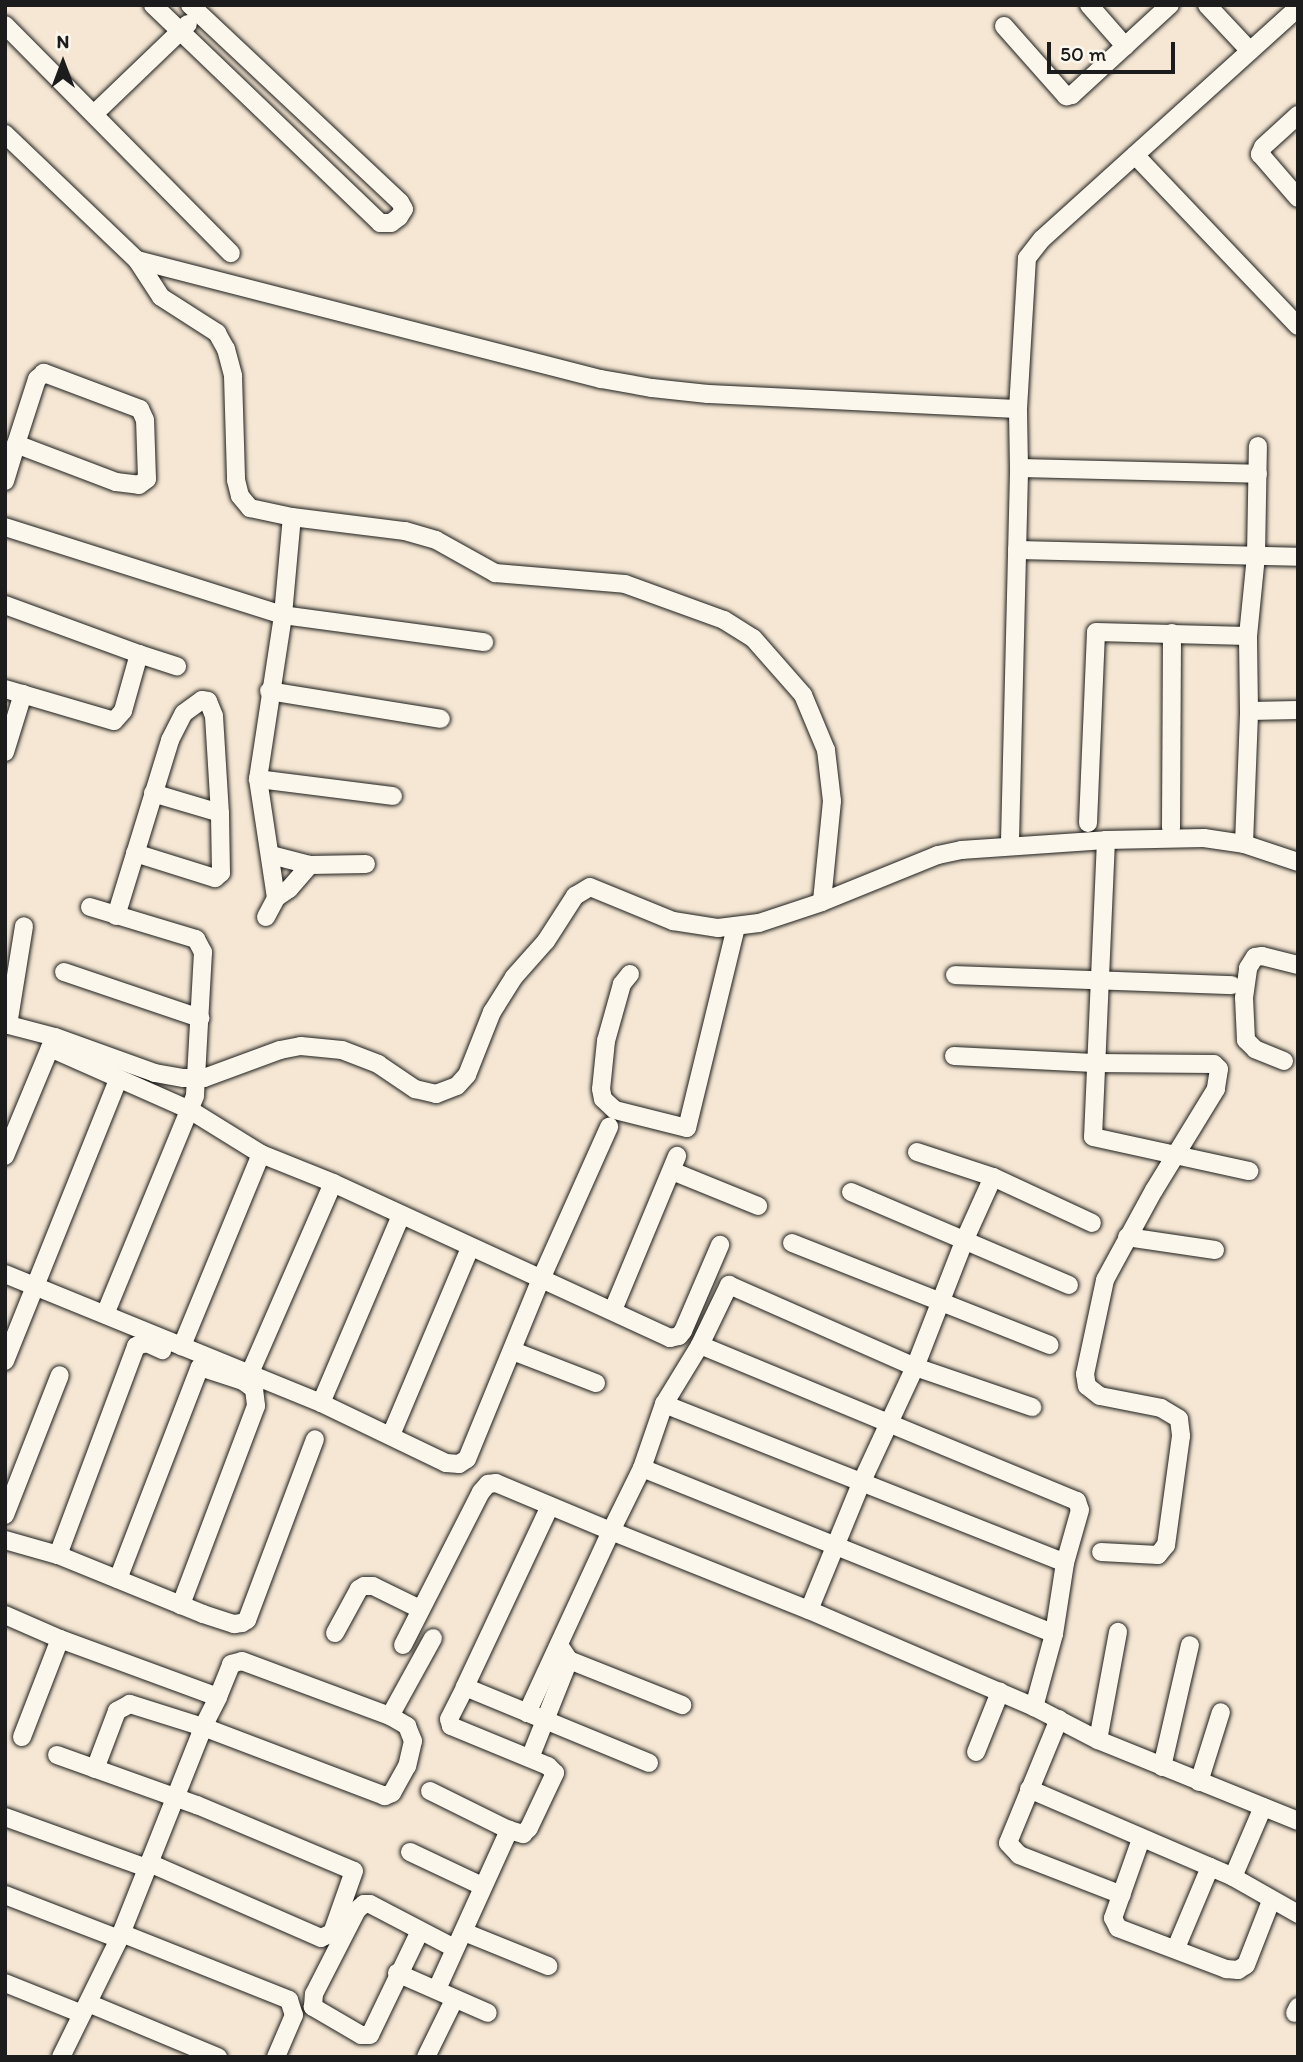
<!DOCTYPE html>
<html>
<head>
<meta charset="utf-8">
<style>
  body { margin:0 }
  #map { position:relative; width:1303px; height:2062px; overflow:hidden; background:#f5e7d3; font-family:Itim,sans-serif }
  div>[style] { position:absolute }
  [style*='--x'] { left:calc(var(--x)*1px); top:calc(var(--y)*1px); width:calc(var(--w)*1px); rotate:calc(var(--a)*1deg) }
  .roads { filter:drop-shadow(0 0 2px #1c1c1c) drop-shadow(0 0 2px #1c1c1c) }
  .street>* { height:18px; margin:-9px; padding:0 9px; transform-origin:9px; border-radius:9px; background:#fbf7ec }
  span { translate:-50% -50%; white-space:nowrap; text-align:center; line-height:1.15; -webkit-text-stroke:6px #fbf7ec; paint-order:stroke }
  .frame { position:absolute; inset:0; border:7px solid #1c1c1c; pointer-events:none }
  .north { position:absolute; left:28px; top:28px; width:70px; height:70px; -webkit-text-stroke:5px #fbf7ec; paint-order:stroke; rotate:0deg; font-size:19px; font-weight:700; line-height:28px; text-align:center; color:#1c1c1c }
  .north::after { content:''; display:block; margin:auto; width:24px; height:32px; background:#1c1c1c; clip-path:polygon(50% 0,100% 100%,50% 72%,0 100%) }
  .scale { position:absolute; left:1047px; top:42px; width:128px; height:32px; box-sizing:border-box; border:4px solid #1c1c1c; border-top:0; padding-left:9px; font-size:21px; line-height:24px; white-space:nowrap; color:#1c1c1c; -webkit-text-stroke:5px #fbf7ec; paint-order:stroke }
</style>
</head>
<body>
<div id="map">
  <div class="roads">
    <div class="street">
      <div style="--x:153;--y:5;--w:315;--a:43.8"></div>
      <div style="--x:380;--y:223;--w:11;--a:0"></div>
      <div style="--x:391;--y:223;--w:10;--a:-37"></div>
      <div style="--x:399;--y:217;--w:9;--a:-58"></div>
      <div style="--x:404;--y:209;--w:8;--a:-120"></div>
      <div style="--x:400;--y:202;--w:288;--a:-136.8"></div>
      <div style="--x:1089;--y:5;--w:55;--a:48.7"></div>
      <div style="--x:1207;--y:5;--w:63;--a:46.9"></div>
      <div style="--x:5;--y:25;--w:321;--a:45.3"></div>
      <div style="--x:1004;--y:26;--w:94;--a:48.5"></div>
      <div style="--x:1066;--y:96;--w:6;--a:-9"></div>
      <div style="--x:1072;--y:95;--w:133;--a:-42.6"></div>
      <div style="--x:94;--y:114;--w:130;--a:-43.8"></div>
      <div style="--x:1298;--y:115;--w:47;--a:137.6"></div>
      <div style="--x:1263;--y:147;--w:8;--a:113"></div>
      <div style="--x:1260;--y:154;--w:58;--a:49.2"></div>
      <div style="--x:5;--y:134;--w:182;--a:43.7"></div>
      <div style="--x:137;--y:260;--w:479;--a:14.4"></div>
      <div style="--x:601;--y:379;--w:52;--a:10"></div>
      <div style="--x:652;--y:388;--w:56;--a:6.1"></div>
      <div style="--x:708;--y:394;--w:310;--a:2.8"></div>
      <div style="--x:1135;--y:155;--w:236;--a:46.4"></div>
      <div style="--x:137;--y:260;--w:44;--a:57"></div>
      <div style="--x:161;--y:297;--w:67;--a:32.7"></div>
      <div style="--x:217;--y:333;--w:18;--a:61"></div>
      <div style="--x:226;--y:349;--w:28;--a:75"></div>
      <div style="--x:233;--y:376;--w:104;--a:88.3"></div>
      <div style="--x:236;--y:480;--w:16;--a:76"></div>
      <div style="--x:240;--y:496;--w:16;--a:50"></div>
      <div style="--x:250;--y:508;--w:43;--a:12.1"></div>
      <div style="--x:292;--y:517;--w:114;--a:7.1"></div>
      <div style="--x:405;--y:531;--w:32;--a:16"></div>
      <div style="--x:436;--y:540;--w:68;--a:29.2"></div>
      <div style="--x:495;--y:573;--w:130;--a:4.8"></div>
      <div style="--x:625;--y:584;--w:105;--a:20"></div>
      <div style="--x:724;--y:620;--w:34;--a:32"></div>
      <div style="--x:753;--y:638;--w:76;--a:48.7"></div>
      <div style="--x:803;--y:695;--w:60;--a:67.3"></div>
      <div style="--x:826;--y:750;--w:51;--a:83.3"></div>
      <div style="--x:832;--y:801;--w:101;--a:95.7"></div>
      <div style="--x:1019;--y:468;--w:239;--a:1.4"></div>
      <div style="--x:5;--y:481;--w:39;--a:-73"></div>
      <div style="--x:16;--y:444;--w:107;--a:20.8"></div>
      <div style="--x:116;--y:482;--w:23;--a:7"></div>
      <div style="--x:139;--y:485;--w:10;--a:-37"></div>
      <div style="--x:147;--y:479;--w:59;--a:-91.9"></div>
      <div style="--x:145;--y:420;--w:12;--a:-114"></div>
      <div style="--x:140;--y:409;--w:103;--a:-159.4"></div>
      <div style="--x:44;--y:373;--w:9;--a:139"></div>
      <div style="--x:37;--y:379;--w:68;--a:107.9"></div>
      <div style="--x:5;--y:527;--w:292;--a:17.6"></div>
      <div style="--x:283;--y:615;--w:98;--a:-84.8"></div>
      <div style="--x:1017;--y:550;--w:281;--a:1.4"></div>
      <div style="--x:5;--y:605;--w:143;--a:20.1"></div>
      <div style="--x:139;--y:654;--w:59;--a:105.7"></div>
      <div style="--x:123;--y:711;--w:13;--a:132"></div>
      <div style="--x:114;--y:721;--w:114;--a:-163.6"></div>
      <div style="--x:139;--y:654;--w:40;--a:18"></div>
      <div style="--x:269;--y:691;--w:174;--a:9.2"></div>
      <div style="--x:1249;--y:711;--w:49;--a:-1.2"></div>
      <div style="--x:5;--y:752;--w:61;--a:-72.8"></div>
      <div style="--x:258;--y:779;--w:136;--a:7.2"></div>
      <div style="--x:1088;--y:823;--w:191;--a:-87.6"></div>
      <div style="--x:1096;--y:632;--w:152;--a:1.5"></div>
      <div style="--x:1171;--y:828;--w:195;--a:-89.7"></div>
      <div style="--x:1106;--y:840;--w:297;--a:92.5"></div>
      <div style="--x:1093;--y:1137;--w:160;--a:12.3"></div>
      <div style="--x:1010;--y:841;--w:373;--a:-88.6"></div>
      <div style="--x:1019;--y:468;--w:59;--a:-91"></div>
      <div style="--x:1018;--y:409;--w:151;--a:-86.6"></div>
      <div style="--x:1027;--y:258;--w:24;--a:-52"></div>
      <div style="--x:1042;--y:239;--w:345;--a:-42.1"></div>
      <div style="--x:1244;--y:844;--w:133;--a:-87.8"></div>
      <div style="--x:1249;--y:711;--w:75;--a:-90.8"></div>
      <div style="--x:1248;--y:636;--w:80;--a:-84.3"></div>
      <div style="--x:1256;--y:556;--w:110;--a:-89"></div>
      <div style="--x:135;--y:853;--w:84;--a:17.4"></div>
      <div style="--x:215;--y:878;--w:8;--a:-40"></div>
      <div style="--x:221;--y:873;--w:60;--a:-91"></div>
      <div style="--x:220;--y:813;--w:70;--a:-163.4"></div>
      <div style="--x:271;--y:855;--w:40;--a:14.4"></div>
      <div style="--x:310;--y:865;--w:56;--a:-1"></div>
      <div style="--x:276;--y:898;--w:16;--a:-35"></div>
      <div style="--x:289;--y:889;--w:32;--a:-49"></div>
      <div style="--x:90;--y:907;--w:111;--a:16.8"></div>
      <div style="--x:196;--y:939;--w:15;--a:62"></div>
      <div style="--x:203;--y:952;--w:144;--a:93.2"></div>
      <div style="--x:195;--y:1096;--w:236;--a:112.4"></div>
      <div style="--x:116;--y:916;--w:184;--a:-72.9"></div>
      <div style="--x:170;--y:740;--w:30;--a:-63"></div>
      <div style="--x:184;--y:713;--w:22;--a:-36"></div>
      <div style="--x:202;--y:700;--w:6;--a:9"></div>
      <div style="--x:208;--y:701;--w:16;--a:68"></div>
      <div style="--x:214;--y:716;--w:97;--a:86.5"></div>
      <div style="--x:266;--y:917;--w:21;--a:-62"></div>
      <div style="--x:276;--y:898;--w:120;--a:-98.6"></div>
      <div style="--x:258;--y:779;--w:166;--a:-81.3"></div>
      <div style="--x:283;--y:615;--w:203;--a:7.7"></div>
      <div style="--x:64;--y:972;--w:144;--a:18.7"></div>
      <div style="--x:630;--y:974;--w:13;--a:129"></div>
      <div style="--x:622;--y:984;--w:59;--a:105.7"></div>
      <div style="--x:606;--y:1041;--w:48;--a:95.9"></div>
      <div style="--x:601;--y:1089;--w:10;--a:79"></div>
      <div style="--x:603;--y:1099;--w:16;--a:43"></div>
      <div style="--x:615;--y:1110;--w:74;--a:14"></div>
      <div style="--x:687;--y:1128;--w:207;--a:-76.3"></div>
      <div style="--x:955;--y:975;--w:277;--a:2.1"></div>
      <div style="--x:5;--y:1024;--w:52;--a:14.6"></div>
      <div style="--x:55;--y:1037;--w:106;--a:19.8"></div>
      <div style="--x:155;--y:1073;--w:29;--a:10"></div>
      <div style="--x:184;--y:1078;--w:20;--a:0"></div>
      <div style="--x:204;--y:1078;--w:81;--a:-20.2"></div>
      <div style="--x:280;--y:1050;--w:21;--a:-11"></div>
      <div style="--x:301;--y:1046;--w:41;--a:5.6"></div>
      <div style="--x:342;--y:1050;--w:39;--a:21"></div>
      <div style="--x:378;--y:1064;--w:45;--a:34"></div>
      <div style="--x:415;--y:1089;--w:22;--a:13"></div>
      <div style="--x:436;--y:1094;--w:22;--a:-21"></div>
      <div style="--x:457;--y:1086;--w:15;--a:-48"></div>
      <div style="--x:467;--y:1075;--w:68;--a:-68.4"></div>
      <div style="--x:492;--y:1012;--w:41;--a:-57.8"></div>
      <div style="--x:514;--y:977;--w:48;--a:-48.4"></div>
      <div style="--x:546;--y:941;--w:54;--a:-57.2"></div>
      <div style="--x:575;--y:896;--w:17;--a:-31"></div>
      <div style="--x:590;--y:887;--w:90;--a:22.3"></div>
      <div style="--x:673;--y:921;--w:46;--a:8.8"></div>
      <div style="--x:718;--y:928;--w:41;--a:-7"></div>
      <div style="--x:759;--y:923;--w:66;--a:-18.4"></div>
      <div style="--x:822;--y:902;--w:125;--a:-22.1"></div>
      <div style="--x:938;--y:855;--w:24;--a:-12"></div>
      <div style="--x:961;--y:850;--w:145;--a:-3.9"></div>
      <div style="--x:1106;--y:840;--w:98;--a:-1.2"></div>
      <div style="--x:1204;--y:838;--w:40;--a:8.5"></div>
      <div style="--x:1244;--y:844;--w:57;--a:18.4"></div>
      <div style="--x:8;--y:1025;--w:100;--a:-80.8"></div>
      <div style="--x:954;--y:1056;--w:140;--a:2.9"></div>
      <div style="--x:1094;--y:1063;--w:120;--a:0.5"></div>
      <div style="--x:1214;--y:1064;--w:7;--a:45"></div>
      <div style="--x:1219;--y:1069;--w:20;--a:99"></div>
      <div style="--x:1216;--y:1089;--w:119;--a:121.5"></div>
      <div style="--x:1154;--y:1190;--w:102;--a:118.6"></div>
      <div style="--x:1105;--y:1280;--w:96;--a:102"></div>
      <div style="--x:1085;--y:1374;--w:12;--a:81"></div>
      <div style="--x:1087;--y:1386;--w:16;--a:38"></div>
      <div style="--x:1100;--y:1396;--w:62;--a:11.1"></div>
      <div style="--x:1161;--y:1408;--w:21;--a:31"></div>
      <div style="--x:1179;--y:1419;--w:17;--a:83"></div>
      <div style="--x:1181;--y:1436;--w:110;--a:97.8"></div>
      <div style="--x:1166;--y:1545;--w:13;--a:129"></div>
      <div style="--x:1158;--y:1555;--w:57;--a:-177"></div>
      <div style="--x:1284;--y:1061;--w:31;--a:-158"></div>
      <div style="--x:1255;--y:1049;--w:13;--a:-135"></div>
      <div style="--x:1246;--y:1040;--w:42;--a:-92.7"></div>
      <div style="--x:1244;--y:998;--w:30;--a:-82"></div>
      <div style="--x:1248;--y:968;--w:13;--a:-58"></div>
      <div style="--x:1255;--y:957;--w:7;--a:-8"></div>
      <div style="--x:1262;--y:956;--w:37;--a:14"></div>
      <div style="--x:917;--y:1152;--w:80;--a:18.2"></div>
      <div style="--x:993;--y:1177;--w:109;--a:24.9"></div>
      <div style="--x:261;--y:1154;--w:78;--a:21.9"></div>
      <div style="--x:333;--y:1183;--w:371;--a:24.7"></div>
      <div style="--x:670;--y:1338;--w:9;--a:-13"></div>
      <div style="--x:679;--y:1336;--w:6;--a:-51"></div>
      <div style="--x:683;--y:1331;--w:94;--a:-66.7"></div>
      <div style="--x:5;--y:1156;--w:117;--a:-67.4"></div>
      <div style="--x:50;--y:1048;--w:153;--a:23.9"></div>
      <div style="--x:190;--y:1110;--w:84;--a:31.8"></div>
      <div style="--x:261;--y:1154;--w:208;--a:112.4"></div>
      <div style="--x:672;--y:1171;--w:93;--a:22.1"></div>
      <div style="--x:993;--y:1177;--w:68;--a:114.3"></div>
      <div style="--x:965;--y:1239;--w:137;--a:111.3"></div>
      <div style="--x:915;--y:1367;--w:126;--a:114.9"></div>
      <div style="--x:862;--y:1481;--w:139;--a:112.3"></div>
      <div style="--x:809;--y:1610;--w:245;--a:23.3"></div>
      <div style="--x:1034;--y:1707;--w:72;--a:27.3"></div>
      <div style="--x:1098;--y:1740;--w:216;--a:22"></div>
      <div style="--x:851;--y:1192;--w:237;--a:23.1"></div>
      <div style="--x:1127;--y:1237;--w:89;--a:8.4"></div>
      <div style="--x:792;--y:1243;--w:277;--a:21.6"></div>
      <div style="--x:5;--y:1274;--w:341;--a:22.2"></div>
      <div style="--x:321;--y:1403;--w:139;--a:25.6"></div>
      <div style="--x:446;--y:1463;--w:13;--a:4"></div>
      <div style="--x:459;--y:1464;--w:9;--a:-32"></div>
      <div style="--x:467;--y:1459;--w:195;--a:-67.7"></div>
      <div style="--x:541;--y:1279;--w:167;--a:-65.9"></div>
      <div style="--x:613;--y:1310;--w:167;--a:-67.4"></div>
      <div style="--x:700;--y:1345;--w:408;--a:22.5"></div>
      <div style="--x:1077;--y:1501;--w:9;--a:72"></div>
      <div style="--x:1080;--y:1510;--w:55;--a:105.8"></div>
      <div style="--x:1065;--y:1563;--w:72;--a:98.8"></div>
      <div style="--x:1054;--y:1634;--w:76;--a:105.3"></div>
      <div style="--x:513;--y:1351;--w:89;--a:21.1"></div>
      <div style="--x:5;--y:1361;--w:303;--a:-68.1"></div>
      <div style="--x:250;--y:1373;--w:207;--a:-66.4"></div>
      <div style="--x:321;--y:1403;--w:204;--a:-66.9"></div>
      <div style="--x:664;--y:1404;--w:431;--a:21.6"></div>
      <div style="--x:391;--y:1435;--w:203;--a:-67.1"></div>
      <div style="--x:642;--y:1468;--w:444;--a:21.9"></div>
      <div style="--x:550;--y:1506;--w:200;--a:115.2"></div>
      <div style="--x:465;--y:1687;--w:199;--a:22.4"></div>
      <div style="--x:5;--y:1515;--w:150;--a:-68.6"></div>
      <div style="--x:5;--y:1540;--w:55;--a:15.8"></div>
      <div style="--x:58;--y:1555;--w:157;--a:22.1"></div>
      <div style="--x:203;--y:1614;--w:33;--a:18"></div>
      <div style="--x:234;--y:1624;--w:8;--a:-7"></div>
      <div style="--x:242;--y:1623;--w:6;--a:-31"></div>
      <div style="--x:247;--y:1620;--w:193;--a:-69.4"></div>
      <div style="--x:58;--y:1555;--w:223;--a:-69.5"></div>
      <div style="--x:136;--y:1346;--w:11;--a:-15"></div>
      <div style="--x:147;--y:1343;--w:17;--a:25"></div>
      <div style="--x:118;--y:1579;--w:227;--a:-68.9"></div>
      <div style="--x:200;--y:1367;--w:45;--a:18"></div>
      <div style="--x:243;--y:1381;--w:14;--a:36"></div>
      <div style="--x:254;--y:1389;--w:17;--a:83"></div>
      <div style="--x:256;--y:1406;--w:213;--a:110.7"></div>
      <div style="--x:5;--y:1615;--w:60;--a:23.6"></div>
      <div style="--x:60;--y:1639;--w:168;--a:20.2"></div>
      <div style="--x:335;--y:1633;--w:50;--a:-61.4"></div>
      <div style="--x:359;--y:1589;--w:6;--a:-31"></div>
      <div style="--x:364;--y:1586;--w:9;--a:0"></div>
      <div style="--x:373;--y:1586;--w:52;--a:26.1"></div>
      <div style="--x:403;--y:1645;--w:172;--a:-63"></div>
      <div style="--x:481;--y:1492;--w:11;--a:-49"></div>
      <div style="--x:488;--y:1484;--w:8;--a:-7"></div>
      <div style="--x:496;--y:1483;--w:125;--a:22.7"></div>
      <div style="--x:611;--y:1531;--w:70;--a:-63.8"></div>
      <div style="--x:642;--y:1468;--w:68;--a:-71"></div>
      <div style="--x:664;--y:1404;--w:69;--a:-58.6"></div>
      <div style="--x:700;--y:1345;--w:67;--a:-64.2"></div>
      <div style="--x:729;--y:1285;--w:203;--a:23.8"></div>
      <div style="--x:915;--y:1367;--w:124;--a:18.9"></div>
      <div style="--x:569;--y:1660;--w:122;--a:21.7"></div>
      <div style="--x:527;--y:1713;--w:200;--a:-65.2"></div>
      <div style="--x:611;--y:1531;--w:213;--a:21.8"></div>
      <div style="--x:390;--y:1716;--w:89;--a:-61.1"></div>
      <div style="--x:1059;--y:1719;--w:134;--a:112.4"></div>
      <div style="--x:1008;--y:1843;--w:16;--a:47"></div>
      <div style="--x:1019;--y:1855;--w:110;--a:21.2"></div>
      <div style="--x:22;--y:1737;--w:105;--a:-68.8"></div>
      <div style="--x:1098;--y:1740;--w:110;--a:-79.5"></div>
      <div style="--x:976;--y:1752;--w:65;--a:-68.2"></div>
      <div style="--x:57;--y:1755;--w:149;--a:19.7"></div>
      <div style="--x:197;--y:1805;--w:170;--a:22.8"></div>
      <div style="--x:354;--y:1871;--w:66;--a:109.5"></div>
      <div style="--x:332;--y:1933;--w:12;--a:156"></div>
      <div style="--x:321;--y:1938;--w:188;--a:-156.4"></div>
      <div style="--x:530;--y:1758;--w:105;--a:-68.3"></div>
      <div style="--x:569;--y:1660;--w:18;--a:-124"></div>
      <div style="--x:1162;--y:1767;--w:125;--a:-77.1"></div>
      <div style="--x:1199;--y:1782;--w:73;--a:-72.6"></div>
      <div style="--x:1029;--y:1789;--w:222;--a:23.3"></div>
      <div style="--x:1233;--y:1877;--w:76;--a:-66.8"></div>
      <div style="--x:430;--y:1791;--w:88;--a:26.3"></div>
      <div style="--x:5;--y:1817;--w:151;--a:19.8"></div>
      <div style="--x:1141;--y:1839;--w:84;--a:109.5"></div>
      <div style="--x:1113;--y:1918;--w:11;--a:63"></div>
      <div style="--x:1118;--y:1928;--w:116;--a:20.8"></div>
      <div style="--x:1226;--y:1969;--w:12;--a:5"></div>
      <div style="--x:1238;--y:1970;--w:9;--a:-32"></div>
      <div style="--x:1246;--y:1965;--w:69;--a:-68.7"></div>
      <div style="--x:410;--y:1852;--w:80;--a:25.3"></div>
      <div style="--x:1233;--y:1877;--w:75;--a:29.6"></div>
      <div style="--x:5;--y:1895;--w:122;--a:21.1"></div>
      <div style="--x:420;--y:1931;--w:115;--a:115.7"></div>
      <div style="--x:370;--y:2035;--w:9;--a:180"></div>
      <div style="--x:361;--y:2035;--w:56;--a:-149.7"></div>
      <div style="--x:313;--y:2007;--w:13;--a:-86"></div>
      <div style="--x:314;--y:1994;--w:94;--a:-62.9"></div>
      <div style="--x:357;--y:1910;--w:9;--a:-41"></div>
      <div style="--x:364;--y:1904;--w:6;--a:0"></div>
      <div style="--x:370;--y:1904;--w:95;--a:27.6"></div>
      <div style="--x:464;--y:1932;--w:91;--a:22"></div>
      <div style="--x:121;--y:1933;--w:181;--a:21.7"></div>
      <div style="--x:289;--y:2000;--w:16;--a:72"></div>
      <div style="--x:294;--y:2015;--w:46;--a:113.2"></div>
      <div style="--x:1176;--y:1948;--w:88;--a:-67.2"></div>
      <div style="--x:397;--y:1973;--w:99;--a:23.7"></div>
      <div style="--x:5;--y:1983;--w:83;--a:21.9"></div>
      <div style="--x:437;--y:1989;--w:175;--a:-65.6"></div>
      <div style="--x:509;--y:1830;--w:15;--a:16"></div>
      <div style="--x:523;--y:1834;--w:8;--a:-45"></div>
      <div style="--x:529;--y:1828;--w:61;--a:-64.7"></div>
      <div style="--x:555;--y:1773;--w:10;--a:-135"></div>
      <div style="--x:548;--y:1766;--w:105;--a:-157.6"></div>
      <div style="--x:451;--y:1726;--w:7;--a:-106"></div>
      <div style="--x:449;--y:1719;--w:36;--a:-63"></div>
      <div style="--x:88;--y:2003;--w:141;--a:22.6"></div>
      <div style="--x:1295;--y:2013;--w:7;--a:-63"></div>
      <div style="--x:61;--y:2057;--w:131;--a:-63.8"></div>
      <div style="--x:119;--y:1939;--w:219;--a:-68.3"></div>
      <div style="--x:200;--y:1735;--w:9;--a:-69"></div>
      <div style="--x:203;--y:1727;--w:34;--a:-63"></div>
      <div style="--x:218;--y:1697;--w:35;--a:-68"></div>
      <div style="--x:231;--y:1664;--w:11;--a:-15"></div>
      <div style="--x:242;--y:1661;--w:158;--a:20.4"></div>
      <div style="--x:390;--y:1716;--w:20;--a:30"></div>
      <div style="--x:407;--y:1726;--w:16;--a:68"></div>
      <div style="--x:413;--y:1741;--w:26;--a:103"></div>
      <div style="--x:407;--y:1766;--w:31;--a:119"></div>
      <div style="--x:392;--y:1793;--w:8;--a:157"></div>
      <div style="--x:385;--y:1796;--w:195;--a:-159.2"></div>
      <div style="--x:203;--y:1727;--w:77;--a:-162.5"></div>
      <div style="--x:130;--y:1704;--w:15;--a:152"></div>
      <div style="--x:117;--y:1711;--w:62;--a:110.8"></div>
      <div style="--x:426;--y:2057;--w:64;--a:-63.8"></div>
    </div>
  </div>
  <div class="frame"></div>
  <div class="north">N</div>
  <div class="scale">50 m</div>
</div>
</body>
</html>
